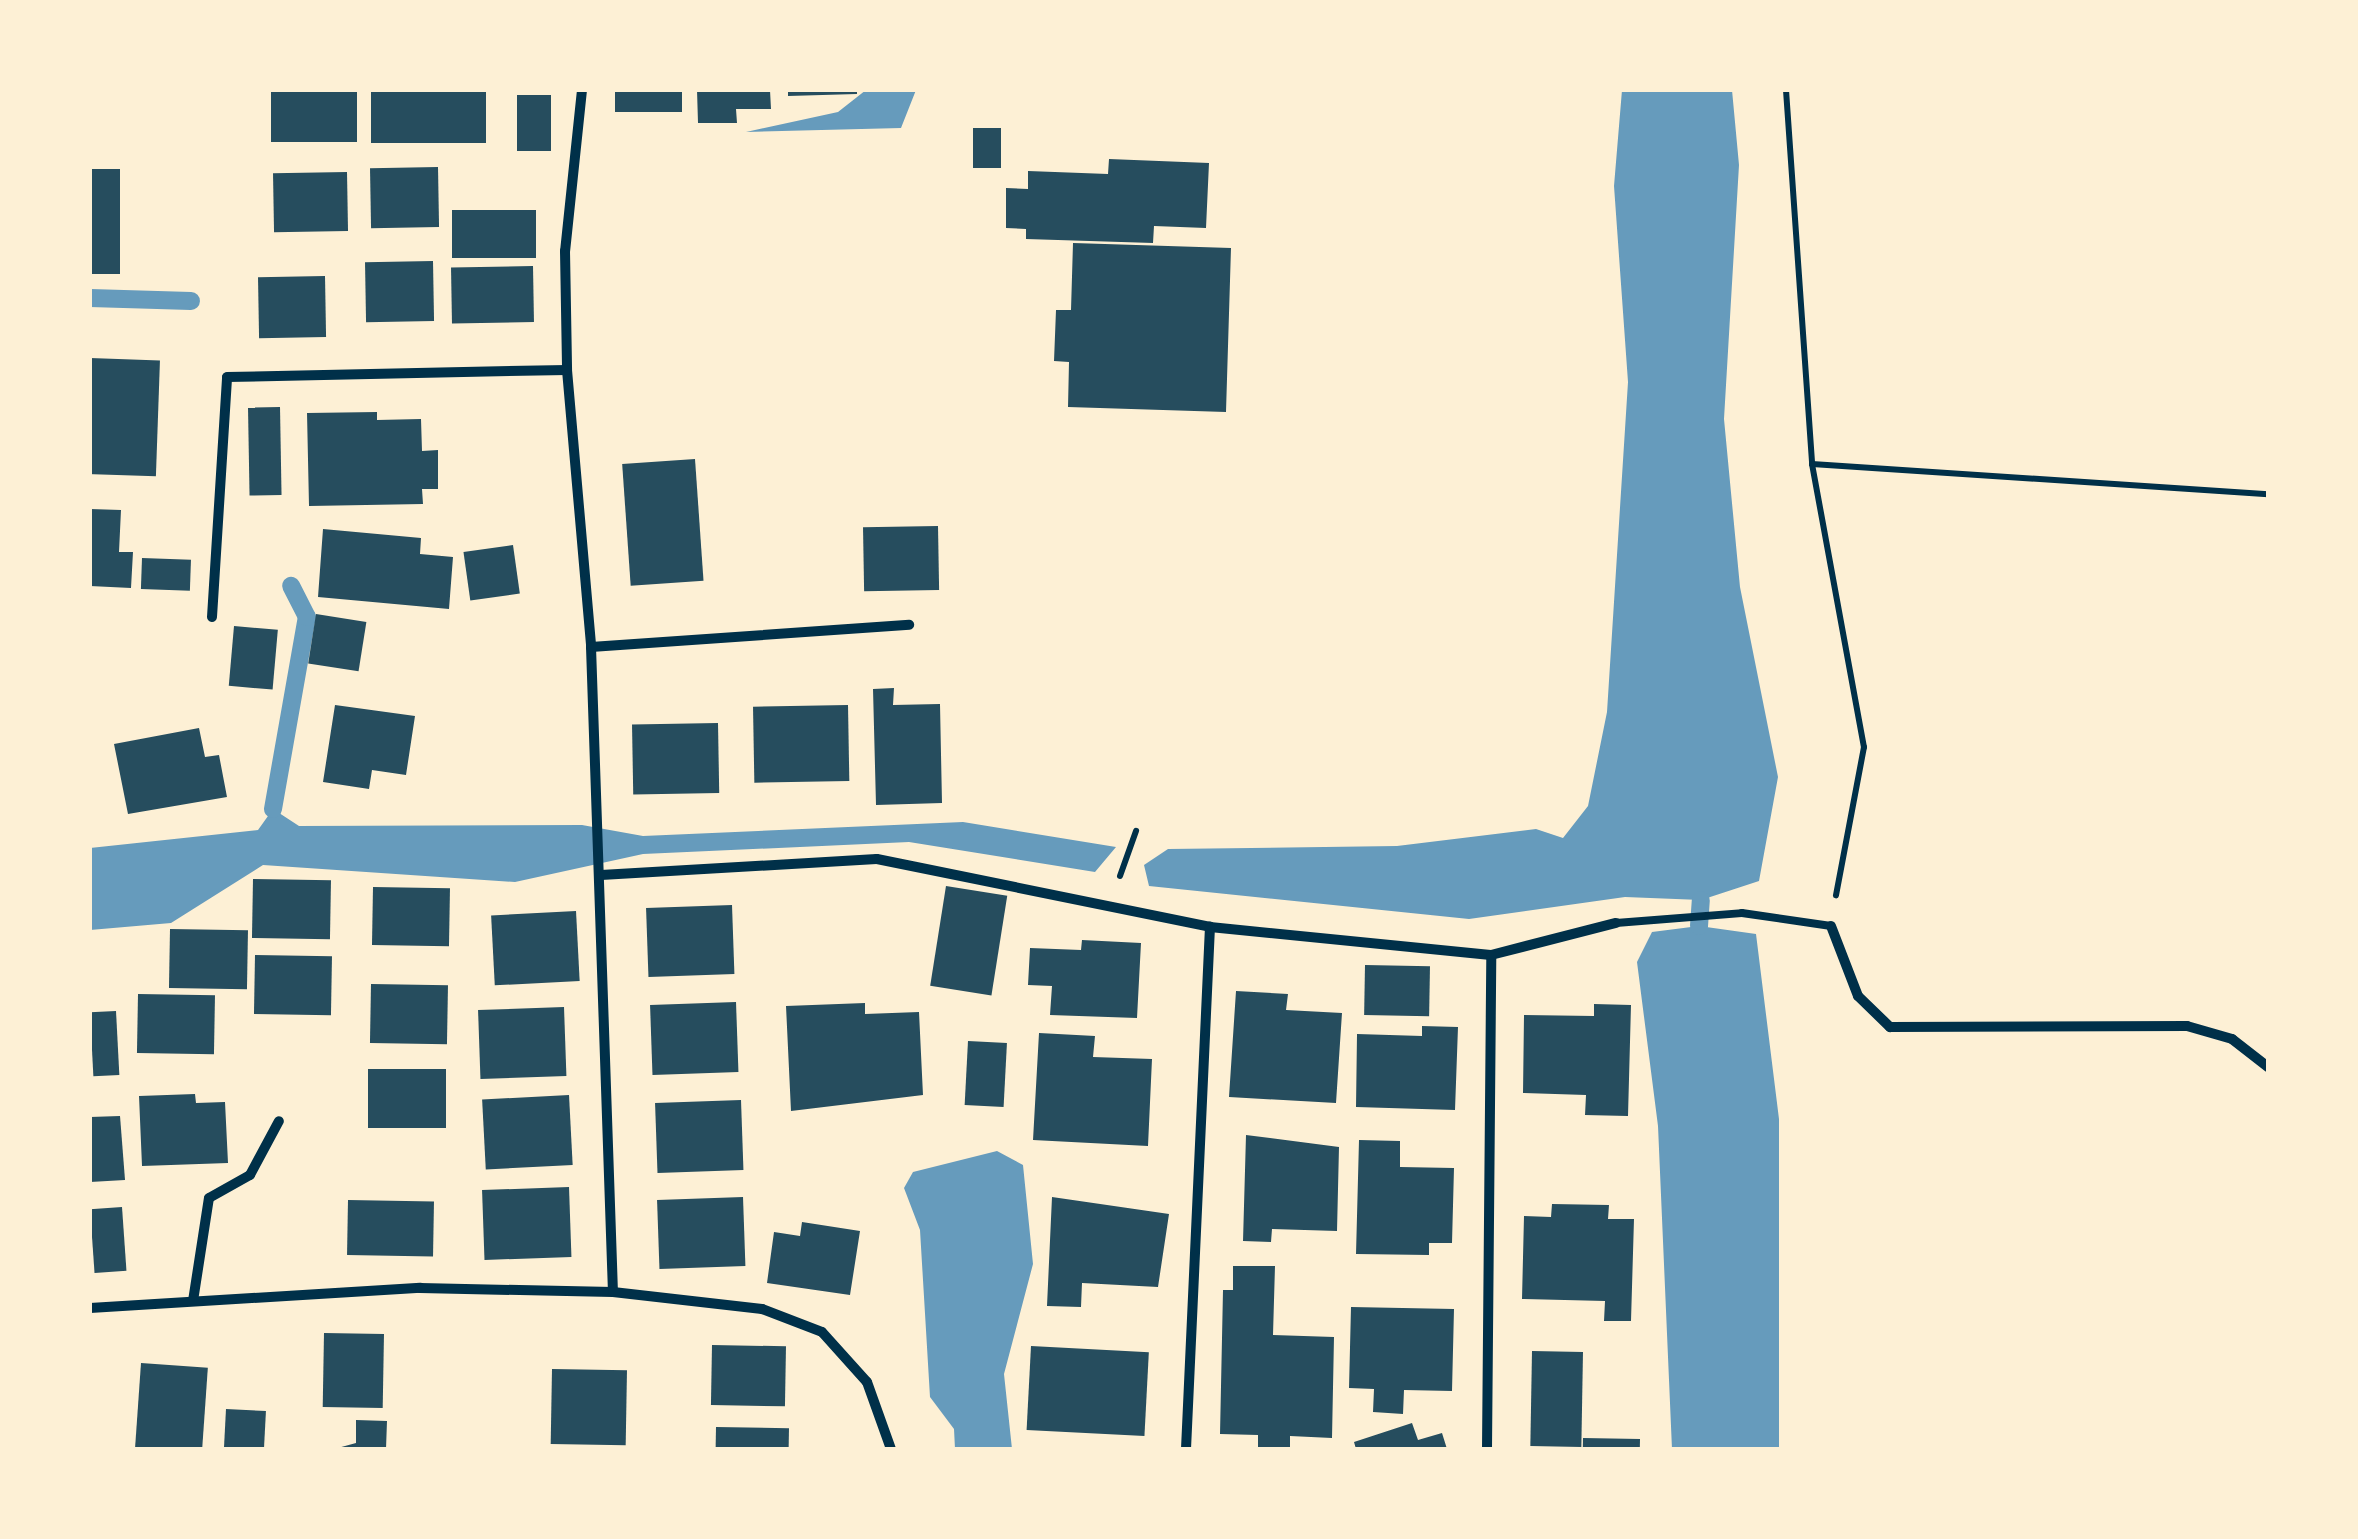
<!DOCTYPE html>
<html>
<head>
<meta charset="utf-8">
<style>
  body { margin:0 }
  #map { position:relative; width:2358px; height:1539px; overflow:hidden; background:#fdf0d5; font-family:"IBM Plex Serif",serif }
  div>[style] { position:absolute }
  [style*='--x'] { left:calc(var(--x)*1px); top:calc(var(--y)*1px); width:calc(var(--w)*1px); rotate:calc(var(--a)*1deg) }
  .water>* { inset:0; background:#669bbc }
  .stream>* { height:18px; margin:-9px; padding:0 9px; transform-origin:9px; border-radius:9px; background:#669bbc }
  .building>* { inset:0; background:#264d5e; transform-origin:0 0 }
  .path>* { height:6px; margin:-3px; padding:0 3px; transform-origin:3px; border-radius:3px; background:#003049 }
  .service>* { height:8px; margin:-4px; padding:0 4px; transform-origin:4px; border-radius:4px; background:#003049 }
  .minor>* { height:10px; margin:-5px; padding:0 5px; transform-origin:5px; border-radius:5px; background:#003049 }
  span { translate:-50% -50%; white-space:nowrap; text-align:center; line-height:1.15; -webkit-text-stroke:10px #fdf0d5; paint-order:stroke }
  .frame { position:absolute; inset:0; border:92px solid #fdf0d5; pointer-events:none }
</style>
</head>
<body>
<div id="map">
  <div class="water">
    <div style="clip-path:polygon(866px 90px,916px 90px,901px 128px,746px 132px,838px 112px)"></div>
    <div style="clip-path:polygon(1622px 90px,1732px 90px,1739px 165px,1724px 419px,1740px 587px,1778px 777px,1759px 881px,1701px 900px,1625px 897px,1469px 919px,1149px 886px,1144px 865px,1168px 849px,1397px 846px,1536px 829px,1563px 838px,1588px 806px,1607px 712px,1628px 382px,1614px 186px)"></div>
    <div style="clip-path:polygon(273px 809px,299px 826px,582px 825px,643px 836px,963px 822px,1116px 847px,1095px 872px,909px 842px,643px 854px,515px 882px,263px 865px,171px 923px,90px 930px,90px 848px,258px 830px)"></div>
    <div style="clip-path:polygon(1699px 926px,1756px 934px,1779px 1119px,1779px 1449px,1672px 1449px,1658px 1126px,1637px 962px,1652px 932px)"></div>
    <div style="clip-path:polygon(997px 1151px,1023px 1165px,1033px 1264px,1004px 1374px,1012px 1449px,955px 1449px,954px 1429px,930px 1397px,920px 1230px,904px 1188px,913px 1172px)"></div>
  </div>
  <div class="stream">
    <div style="--x:90;--y:298;--w:101;--a:1.7"></div>
    <div style="--x:273;--y:809;--w:195;--a:-80"></div>
    <div style="--x:307;--y:617;--w:35;--a:-117"></div>
    <div style="--x:1699;--y:926;--w:26;--a:-86"></div>
  </div>
  <div class="building">
    <div style="left:271px;top:90px;width:86px;height:52px"></div>
    <div style="left:371px;top:90px;width:115px;height:53px"></div>
    <div style="left:615px;top:90px;width:67px;height:22px"></div>
    <div style="clip-path:polygon(697px 90px,770px 90px,771px 109px,736px 109px,737px 123px,698px 123px)"></div>
    <div style="clip-path:polygon(788px 90px,857px 90px,857px 94px,788px 96px)"></div>
    <div style="left:517px;top:95px;width:34px;height:56px"></div>
    <div style="left:973px;top:128px;width:28px;height:40px"></div>
    <div style="clip-path:polygon(1109px 159px,1209px 163px,1206px 228px,1154px 226px,1153px 243px,1026px 239px,1026px 229px,1006px 228px,1006px 188px,1028px 189px,1028px 171px,1108px 174px)"></div>
    <div style="left:438px;top:167px;width:60px;height:68px;rotate:89deg"></div>
    <div style="left:90px;top:169px;width:30px;height:105px"></div>
    <div style="left:347px;top:172px;width:59px;height:74px;rotate:89deg"></div>
    <div style="left:536px;top:210px;width:48px;height:84px;rotate:90deg"></div>
    <div style="clip-path:polygon(1073px 243px,1231px 248px,1226px 412px,1068px 407px,1069px 362px,1054px 361px,1056px 310px,1071px 310px)"></div>
    <div style="left:433px;top:261px;width:60px;height:68px;rotate:89deg"></div>
    <div style="left:533px;top:266px;width:56px;height:82px;rotate:89deg"></div>
    <div style="left:325px;top:276px;width:61px;height:67px;rotate:89deg"></div>
    <div style="left:90px;top:358px;width:70px;height:116px;rotate:2deg"></div>
    <div style="left:280px;top:407px;width:88px;height:32px;rotate:89deg"></div>
    <div style="clip-path:polygon(377px 412px,377px 420px,421px 419px,422px 451px,438px 450px,438px 489px,422px 489px,423px 504px,309px 506px,307px 413px)"></div>
    <div style="left:695px;top:459px;width:122px;height:73px;rotate:86deg"></div>
    <div style="clip-path:polygon(90px 509px,121px 510px,119px 552px,133px 552px,131px 588px,90px 586px)"></div>
    <div style="left:938px;top:526px;width:64px;height:75px;rotate:89deg"></div>
    <div style="clip-path:polygon(323px 529px,421px 538px,420px 554px,453px 557px,449px 609px,318px 597px)"></div>
    <div style="left:513px;top:545px;width:49px;height:50px;rotate:82deg"></div>
    <div style="left:142px;top:558px;width:49px;height:31px;rotate:2deg"></div>
    <div style="left:316px;top:614px;width:51px;height:50px;rotate:9deg"></div>
    <div style="left:234px;top:626px;width:44px;height:60px;rotate:5deg"></div>
    <div style="clip-path:polygon(894px 688px,893px 705px,940px 704px,942px 803px,876px 805px,873px 689px)"></div>
    <div style="clip-path:polygon(335px 705px,415px 716px,406px 775px,372px 770px,369px 789px,323px 782px)"></div>
    <div style="left:848px;top:705px;width:76px;height:95px;rotate:89deg"></div>
    <div style="left:718px;top:723px;width:70px;height:86px;rotate:89deg"></div>
    <div style="clip-path:polygon(199px 728px,205px 757px,219px 755px,227px 797px,128px 814px,114px 744px)"></div>
    <div style="left:253px;top:879px;width:78px;height:59px;rotate:1deg"></div>
    <div style="left:946px;top:886px;width:62px;height:101px;rotate:9deg"></div>
    <div style="left:373px;top:887px;width:77px;height:58px;rotate:1deg"></div>
    <div style="left:732px;top:905px;width:69px;height:86px;rotate:88deg"></div>
    <div style="left:576px;top:911px;width:70px;height:85px;rotate:87deg"></div>
    <div style="left:170px;top:929px;width:78px;height:59px;rotate:1deg"></div>
    <div style="clip-path:polygon(1082px 940px,1141px 943px,1137px 1018px,1050px 1015px,1052px 986px,1028px 985px,1030px 948px,1081px 950px)"></div>
    <div style="left:255px;top:955px;width:77px;height:59px;rotate:1deg"></div>
    <div style="left:1365px;top:965px;width:65px;height:50px;rotate:1deg"></div>
    <div style="left:371px;top:984px;width:77px;height:59px;rotate:1deg"></div>
    <div style="clip-path:polygon(1236px 991px,1288px 994px,1286px 1010px,1342px 1013px,1336px 1103px,1229px 1097px)"></div>
    <div style="left:138px;top:994px;width:77px;height:59px;rotate:1deg"></div>
    <div style="left:736px;top:1002px;width:70px;height:86px;rotate:88deg"></div>
    <div style="clip-path:polygon(865px 1003px,865px 1014px,919px 1012px,923px 1095px,791px 1111px,786px 1006px)"></div>
    <div style="clip-path:polygon(1594px 1004px,1631px 1005px,1628px 1116px,1585px 1115px,1586px 1095px,1523px 1093px,1524px 1015px,1594px 1016px)"></div>
    <div style="left:564px;top:1007px;width:69px;height:86px;rotate:88deg"></div>
    <div style="left:116px;top:1011px;width:64px;height:26px;rotate:87deg"></div>
    <div style="clip-path:polygon(1422px 1026px,1458px 1027px,1455px 1110px,1356px 1107px,1357px 1034px,1422px 1036px)"></div>
    <div style="clip-path:polygon(1039px 1033px,1095px 1036px,1093px 1057px,1152px 1059px,1148px 1146px,1033px 1140px)"></div>
    <div style="left:968px;top:1041px;width:39px;height:64px;rotate:3deg"></div>
    <div style="left:368px;top:1069px;width:78px;height:59px"></div>
    <div style="clip-path:polygon(195px 1094px,196px 1103px,225px 1102px,228px 1163px,142px 1166px,139px 1096px)"></div>
    <div style="left:569px;top:1095px;width:70px;height:87px;rotate:87deg"></div>
    <div style="left:741px;top:1100px;width:70px;height:86px;rotate:88deg"></div>
    <div style="clip-path:polygon(120px 1116px,125px 1180px,90px 1182px,90px 1117px)"></div>
    <div style="clip-path:polygon(1246px 1135px,1339px 1147px,1337px 1231px,1272px 1229px,1271px 1242px,1243px 1241px)"></div>
    <div style="clip-path:polygon(1359px 1140px,1400px 1141px,1400px 1167px,1454px 1168px,1452px 1243px,1429px 1243px,1429px 1255px,1356px 1254px)"></div>
    <div style="left:569px;top:1187px;width:70px;height:87px;rotate:88deg"></div>
    <div style="left:743px;top:1197px;width:69px;height:86px;rotate:88deg"></div>
    <div style="clip-path:polygon(1052px 1197px,1169px 1214px,1158px 1287px,1082px 1283px,1081px 1307px,1047px 1306px)"></div>
    <div style="left:348px;top:1200px;width:86px;height:55px;rotate:1deg"></div>
    <div style="clip-path:polygon(1552px 1204px,1609px 1205px,1608px 1219px,1634px 1219px,1631px 1321px,1604px 1321px,1605px 1301px,1522px 1299px,1524px 1216px,1551px 1217px)"></div>
    <div style="left:122px;top:1207px;width:64px;height:32px;rotate:86deg"></div>
    <div style="clip-path:polygon(802px 1222px,860px 1231px,850px 1295px,767px 1283px,774px 1232px,800px 1236px)"></div>
    <div style="clip-path:polygon(1233px 1266px,1275px 1266px,1273px 1335px,1334px 1337px,1332px 1438px,1290px 1436px,1290px 1449px,1258px 1449px,1258px 1435px,1220px 1434px,1223px 1290px,1233px 1290px)"></div>
    <div style="clip-path:polygon(1351px 1307px,1454px 1309px,1452px 1391px,1404px 1390px,1403px 1414px,1373px 1412px,1374px 1389px,1349px 1388px)"></div>
    <div style="left:324px;top:1333px;width:60px;height:74px;rotate:1deg"></div>
    <div style="left:712px;top:1345px;width:74px;height:60px;rotate:1deg"></div>
    <div style="left:1031px;top:1346px;width:118px;height:84px;rotate:3deg"></div>
    <div style="left:1532px;top:1351px;width:51px;height:95px;rotate:1deg"></div>
    <div style="left:141px;top:1363px;width:67px;height:86px;rotate:4deg"></div>
    <div style="left:552px;top:1369px;width:75px;height:75px;rotate:1deg"></div>
    <div style="left:226px;top:1409px;width:40px;height:40px;rotate:3deg"></div>
    <div style="clip-path:polygon(356px 1420px,387px 1421px,386px 1449px,334px 1449px,356px 1443px)"></div>
    <div style="clip-path:polygon(1412px 1423px,1418px 1440px,1442px 1433px,1447px 1449px,1356px 1449px,1354px 1442px)"></div>
    <div style="left:716px;top:1427px;width:73px;height:22px;rotate:1deg"></div>
    <div style="left:1583px;top:1438px;width:57px;height:11px;rotate:1deg"></div>
  </div>
  <div class="path">
    <div style="--x:1786;--y:90;--w:375;--a:86"></div>
    <div style="--x:1812;--y:464;--w:288;--a:79.6"></div>
    <div style="--x:1864;--y:747;--w:151;--a:100.7"></div>
    <div style="--x:1812;--y:464;--w:457;--a:3.8"></div>
    <div style="--x:1120;--y:876;--w:48;--a:-70.4"></div>
  </div>
  <div class="service">
    <div style="--x:1616;--y:923;--w:126;--a:-4.5"></div>
    <div style="--x:1742;--y:913;--w:90;--a:8.3"></div>
  </div>
  <div class="minor">
    <div style="--x:582;--y:90;--w:162;--a:96"></div>
    <div style="--x:565;--y:251;--w:119;--a:89"></div>
    <div style="--x:567;--y:370;--w:278;--a:85"></div>
    <div style="--x:591;--y:647;--w:645;--a:88.05"></div>
    <div style="--x:212;--y:617;--w:240;--a:-86.4"></div>
    <div style="--x:227;--y:377;--w:340;--a:-1.2"></div>
    <div style="--x:591;--y:647;--w:319;--a:-4"></div>
    <div style="--x:601;--y:875;--w:276;--a:-3.3"></div>
    <div style="--x:877;--y:859;--w:340;--a:11.5"></div>
    <div style="--x:1210;--y:927;--w:282;--a:5.7"></div>
    <div style="--x:1491;--y:955;--w:129;--a:-14.4"></div>
    <div style="--x:1831;--y:926;--w:75;--a:68.9"></div>
    <div style="--x:1858;--y:996;--w:45;--a:44.1"></div>
    <div style="--x:1890;--y:1027;--w:297;--a:-0.2"></div>
    <div style="--x:2187;--y:1026;--w:47;--a:16.1"></div>
    <div style="--x:2232;--y:1039;--w:46;--a:37.9"></div>
    <div style="--x:193;--y:1301;--w:104;--a:-81.2"></div>
    <div style="--x:209;--y:1198;--w:47;--a:-29.3"></div>
    <div style="--x:250;--y:1175;--w:61;--a:-61.8"></div>
    <div style="--x:90;--y:1308;--w:331;--a:-3.5"></div>
    <div style="--x:420;--y:1288;--w:193;--a:1.2"></div>
    <div style="--x:613;--y:1292;--w:150;--a:6.5"></div>
    <div style="--x:762;--y:1309;--w:64;--a:21"></div>
    <div style="--x:822;--y:1332;--w:67;--a:48"></div>
    <div style="--x:867;--y:1382;--w:71;--a:70.3"></div>
    <div style="--x:1186;--y:1449;--w:523;--a:-87.37"></div>
    <div style="--x:1487;--y:1449;--w:494;--a:-89.5"></div>
  </div>
  <div class="frame"></div>
</div>
</body>
</html>
